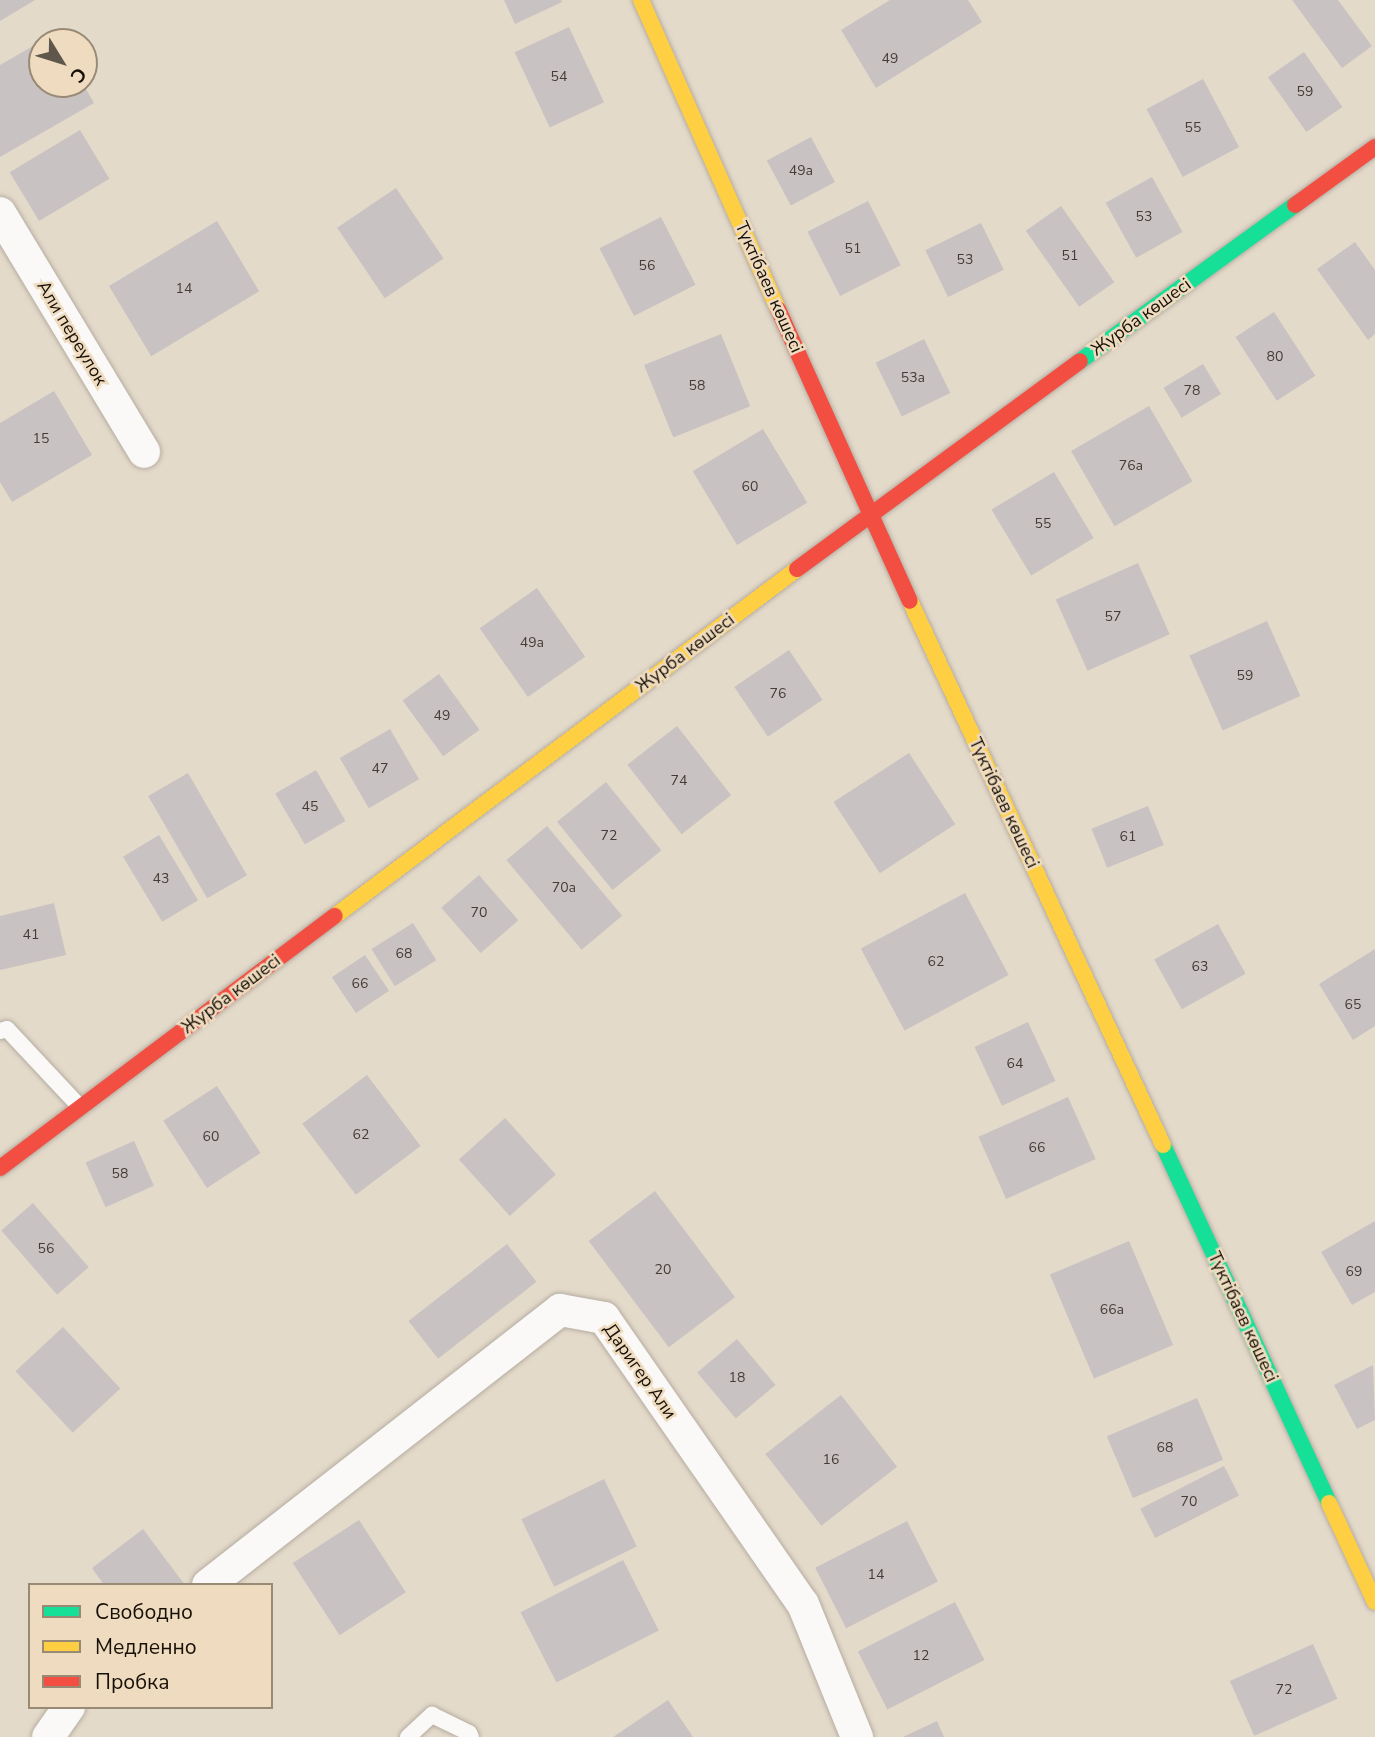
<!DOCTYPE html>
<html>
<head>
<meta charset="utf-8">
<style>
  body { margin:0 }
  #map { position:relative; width:1375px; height:1737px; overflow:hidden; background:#e4daca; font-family:"Nunito Sans",sans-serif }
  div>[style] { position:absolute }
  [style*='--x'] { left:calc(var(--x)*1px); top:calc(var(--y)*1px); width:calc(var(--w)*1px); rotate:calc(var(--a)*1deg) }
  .building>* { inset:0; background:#c9c2c2; transform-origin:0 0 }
  .roads { filter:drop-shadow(0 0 2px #b5ada1) drop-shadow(0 0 2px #b5ada1) }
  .lane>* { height:16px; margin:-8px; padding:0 8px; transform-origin:8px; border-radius:8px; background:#fbf9f7 }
  .street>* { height:32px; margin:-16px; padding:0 16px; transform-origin:16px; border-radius:16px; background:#fbf9f7 }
  .fast>* { height:16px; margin:-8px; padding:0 8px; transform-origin:8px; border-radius:8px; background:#16e098 }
  .slow>* { height:16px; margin:-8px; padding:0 8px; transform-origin:8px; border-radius:8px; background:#ffcf43 }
  .jam>* { height:16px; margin:-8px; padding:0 8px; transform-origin:8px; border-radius:8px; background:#f24e42 }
  span { translate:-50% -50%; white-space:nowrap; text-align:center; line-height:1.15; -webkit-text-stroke:5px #efdcc0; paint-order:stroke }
  .number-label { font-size:14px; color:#443c35 }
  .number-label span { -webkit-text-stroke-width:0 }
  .street-label { font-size:18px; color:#171006 }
  .legend { position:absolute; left:28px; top:1583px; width:245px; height:126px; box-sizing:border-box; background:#efdcc0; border:2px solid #998a76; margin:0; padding:9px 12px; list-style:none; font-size:21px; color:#171006 }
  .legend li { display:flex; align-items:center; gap:14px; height:35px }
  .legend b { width:35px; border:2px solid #998a76 }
  .north { position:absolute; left:28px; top:28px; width:70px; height:70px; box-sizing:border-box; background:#efdcc0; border:2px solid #998a76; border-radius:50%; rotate:128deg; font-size:19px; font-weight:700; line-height:28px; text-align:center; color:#171006 }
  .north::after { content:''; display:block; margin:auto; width:24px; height:32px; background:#5f574b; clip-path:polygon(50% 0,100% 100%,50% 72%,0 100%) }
</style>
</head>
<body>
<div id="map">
  <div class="building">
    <div style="clip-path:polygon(0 0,35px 0,0 21px)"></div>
    <div style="clip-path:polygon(504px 0,561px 0,562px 2px,515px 24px)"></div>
    <div style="clip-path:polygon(890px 0,968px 0,982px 22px,876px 88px,841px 30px)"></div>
    <div style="clip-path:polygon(1292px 0,1338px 0,1372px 46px,1342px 68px)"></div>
    <div style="left:569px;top:27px;width:83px;height:60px;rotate:65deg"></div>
    <div style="clip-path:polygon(54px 34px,59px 42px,42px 42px,42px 84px,83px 84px,94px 103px,0 157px,0 65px)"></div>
    <div style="left:1304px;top:52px;width:67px;height:44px;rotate:55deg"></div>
    <div style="left:1203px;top:79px;width:77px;height:64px;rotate:62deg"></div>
    <div style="left:80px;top:130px;width:57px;height:82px;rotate:59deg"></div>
    <div style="left:811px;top:137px;width:51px;height:50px;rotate:62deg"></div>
    <div style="left:1152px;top:177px;width:63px;height:53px;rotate:61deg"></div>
    <div style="left:396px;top:188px;width:85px;height:71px;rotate:56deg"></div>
    <div style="left:868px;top:201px;width:72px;height:68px;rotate:63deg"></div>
    <div style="left:1061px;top:206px;width:93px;height:43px;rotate:55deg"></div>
    <div style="left:661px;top:217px;width:76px;height:69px;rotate:63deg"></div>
    <div style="left:217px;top:221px;width:82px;height:126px;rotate:59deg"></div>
    <div style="left:981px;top:223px;width:52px;height:62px;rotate:64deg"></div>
    <div style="clip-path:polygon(1355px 242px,1375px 270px,1375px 334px,1368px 340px,1317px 269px)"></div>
    <div style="left:1274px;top:312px;width:76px;height:46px;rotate:57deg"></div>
    <div style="left:721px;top:334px;width:78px;height:83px;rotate:68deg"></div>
    <div style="left:924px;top:339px;width:60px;height:54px;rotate:64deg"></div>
    <div style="left:1203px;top:364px;width:35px;height:46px;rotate:59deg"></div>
    <div style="clip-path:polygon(54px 391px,92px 455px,12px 502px,0 482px,0 423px)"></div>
    <div style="left:1149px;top:406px;width:87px;height:90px;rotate:60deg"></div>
    <div style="left:763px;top:429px;width:86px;height:82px;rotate:59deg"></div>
    <div style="left:1054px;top:472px;width:77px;height:73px;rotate:59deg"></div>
    <div style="left:1138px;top:563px;width:78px;height:90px;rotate:66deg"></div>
    <div style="left:537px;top:588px;width:84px;height:70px;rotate:55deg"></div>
    <div style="left:1267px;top:621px;width:82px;height:85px;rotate:66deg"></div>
    <div style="left:789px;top:650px;width:60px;height:66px;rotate:56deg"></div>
    <div style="left:439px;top:674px;width:69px;height:45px;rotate:54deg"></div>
    <div style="left:677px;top:726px;width:88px;height:63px;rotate:52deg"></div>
    <div style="left:390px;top:729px;width:58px;height:58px;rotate:60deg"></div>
    <div style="left:909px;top:753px;width:85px;height:90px;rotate:57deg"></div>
    <div style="left:316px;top:770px;width:59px;height:47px;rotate:60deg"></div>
    <div style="left:188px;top:773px;width:118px;height:46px;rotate:60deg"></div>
    <div style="left:606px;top:782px;width:88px;height:63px;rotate:51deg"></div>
    <div style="left:1148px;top:806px;width:42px;height:61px;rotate:68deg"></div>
    <div style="left:547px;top:826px;width:117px;height:53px;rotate:50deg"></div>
    <div style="left:159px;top:835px;width:76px;height:42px;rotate:59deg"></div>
    <div style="left:479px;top:875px;width:60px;height:50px;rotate:49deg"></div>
    <div style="left:965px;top:893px;width:93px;height:118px;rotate:62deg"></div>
    <div style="clip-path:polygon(54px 903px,66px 955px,0 970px,0 916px)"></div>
    <div style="left:413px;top:923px;width:44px;height:49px;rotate:58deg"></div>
    <div style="left:1218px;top:924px;width:57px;height:73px;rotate:61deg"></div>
    <div style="clip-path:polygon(1375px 949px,1375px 1026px,1353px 1040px,1319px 984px)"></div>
    <div style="left:365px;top:955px;width:43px;height:40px;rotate:56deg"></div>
    <div style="left:1028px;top:1022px;width:65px;height:59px;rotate:65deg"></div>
    <div style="left:367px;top:1075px;width:89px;height:81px;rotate:53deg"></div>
    <div style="left:217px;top:1086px;width:80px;height:64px;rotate:57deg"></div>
    <div style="left:1068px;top:1097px;width:68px;height:98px;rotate:66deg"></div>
    <div style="left:505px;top:1118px;width:76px;height:62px;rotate:48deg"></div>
    <div style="left:134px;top:1141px;width:49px;height:53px;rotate:66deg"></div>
    <div style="left:655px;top:1191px;width:133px;height:83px;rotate:53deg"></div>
    <div style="left:33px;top:1203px;width:85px;height:42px;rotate:49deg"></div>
    <div style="clip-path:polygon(1375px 1221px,1375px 1292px,1352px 1305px,1321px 1252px)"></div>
    <div style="left:1129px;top:1241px;width:113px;height:86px;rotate:67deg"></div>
    <div style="left:507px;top:1244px;width:48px;height:125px;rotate:52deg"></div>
    <div style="left:63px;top:1327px;width:84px;height:65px;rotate:47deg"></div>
    <div style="left:737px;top:1339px;width:60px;height:52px;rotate:50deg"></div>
    <div style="clip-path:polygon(1373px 1365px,1375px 1420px,1357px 1429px,1334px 1385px)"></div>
    <div style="left:841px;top:1395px;width:91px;height:96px;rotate:52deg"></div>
    <div style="left:1197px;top:1398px;width:67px;height:98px;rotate:67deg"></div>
    <div style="left:1224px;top:1466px;width:33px;height:94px;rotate:63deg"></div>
    <div style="left:604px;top:1479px;width:75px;height:92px;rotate:64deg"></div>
    <div style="left:359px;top:1520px;width:86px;height:79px;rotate:57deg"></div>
    <div style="left:907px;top:1521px;width:68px;height:103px;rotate:63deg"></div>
    <div style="clip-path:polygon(143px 1529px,185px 1585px,104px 1585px,92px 1568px)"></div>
    <div style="left:623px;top:1560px;width:79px;height:115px;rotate:63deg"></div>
    <div style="left:955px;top:1602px;width:65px;height:109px;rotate:63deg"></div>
    <div style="left:1313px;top:1644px;width:60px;height:91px;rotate:66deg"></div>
    <div style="clip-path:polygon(668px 1700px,693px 1737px,613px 1737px)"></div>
    <div style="clip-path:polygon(937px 1721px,944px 1737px,903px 1737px)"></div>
  </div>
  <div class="roads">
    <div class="lane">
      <div style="--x:0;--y:1031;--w:7;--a:-16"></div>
      <div style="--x:7;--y:1029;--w:107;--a:46.9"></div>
      <div style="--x:408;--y:1737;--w:33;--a:-43"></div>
      <div style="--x:432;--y:1715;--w:41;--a:25.9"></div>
      <div style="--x:469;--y:1733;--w:4;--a:63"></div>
    </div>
    <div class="street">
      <div style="--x:0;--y:213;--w:279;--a:58.9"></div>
      <div style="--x:208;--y:1585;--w:447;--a:-38"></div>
      <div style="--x:560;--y:1310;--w:45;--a:10.3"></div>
      <div style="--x:604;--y:1318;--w:348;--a:55.2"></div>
      <div style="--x:803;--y:1604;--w:144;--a:67.9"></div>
      <div style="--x:48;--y:1737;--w:37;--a:-55"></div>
    </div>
    <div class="fast">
      <div style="--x:1080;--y:361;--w:266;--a:-36"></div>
      <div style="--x:1163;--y:1145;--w:395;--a:65.1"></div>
    </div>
    <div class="slow">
      <div style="--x:641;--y:0;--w:338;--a:66.1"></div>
      <div style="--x:910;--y:601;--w:600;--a:65.06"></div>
      <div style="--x:335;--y:916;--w:578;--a:-36.91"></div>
      <div style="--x:1329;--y:1503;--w:109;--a:65.1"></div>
    </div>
    <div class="jam">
      <div style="--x:1295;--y:205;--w:99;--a:-35.9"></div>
      <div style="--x:778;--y:309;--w:320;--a:65.7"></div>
      <div style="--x:797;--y:569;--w:351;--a:-36.3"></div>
      <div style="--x:0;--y:1168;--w:419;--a:-37"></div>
    </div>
  </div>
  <div class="number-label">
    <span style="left:890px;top:59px">49</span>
    <span style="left:559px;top:77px">54</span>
    <span style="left:1305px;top:92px">59</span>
    <span style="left:1193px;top:128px">55</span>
    <span style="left:801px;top:171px">49а</span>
    <span style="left:1144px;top:217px">53</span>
    <span style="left:853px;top:249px">51</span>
    <span style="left:1070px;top:256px">51</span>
    <span style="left:965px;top:260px">53</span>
    <span style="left:647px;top:266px">56</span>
    <span style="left:184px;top:289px">14</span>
    <span style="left:1275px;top:357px">80</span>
    <span style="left:913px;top:378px">53а</span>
    <span style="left:697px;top:386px">58</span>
    <span style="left:1192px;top:391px">78</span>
    <span style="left:41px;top:439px">15</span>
    <span style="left:1131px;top:466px">76а</span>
    <span style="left:750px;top:487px">60</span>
    <span style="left:1043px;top:524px">55</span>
    <span style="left:1113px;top:617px">57</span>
    <span style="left:532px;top:643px">49а</span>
    <span style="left:1245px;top:676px">59</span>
    <span style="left:778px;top:694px">76</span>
    <span style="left:442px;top:716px">49</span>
    <span style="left:380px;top:769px">47</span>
    <span style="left:679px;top:781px">74</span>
    <span style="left:310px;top:807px">45</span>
    <span style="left:609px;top:836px">72</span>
    <span style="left:1128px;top:837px">61</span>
    <span style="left:161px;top:879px">43</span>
    <span style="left:564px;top:888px">70а</span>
    <span style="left:479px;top:913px">70</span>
    <span style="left:31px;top:935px">41</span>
    <span style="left:404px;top:954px">68</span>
    <span style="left:936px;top:962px">62</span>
    <span style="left:1200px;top:967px">63</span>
    <span style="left:360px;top:984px">66</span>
    <span style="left:1353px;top:1005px">65</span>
    <span style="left:1015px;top:1064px">64</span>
    <span style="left:361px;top:1135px">62</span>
    <span style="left:211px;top:1137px">60</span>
    <span style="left:1037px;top:1148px">66</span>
    <span style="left:120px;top:1174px">58</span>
    <span style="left:46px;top:1249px">56</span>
    <span style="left:663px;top:1270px">20</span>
    <span style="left:1354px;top:1272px">69</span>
    <span style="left:1112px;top:1310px">66а</span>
    <span style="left:737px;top:1378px">18</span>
    <span style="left:1165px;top:1448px">68</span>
    <span style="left:831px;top:1460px">16</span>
    <span style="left:1189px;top:1502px">70</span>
    <span style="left:876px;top:1575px">14</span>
    <span style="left:921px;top:1656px">12</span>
    <span style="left:1284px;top:1690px">72</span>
  </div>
  <div class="street-label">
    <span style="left:769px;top:287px;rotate:66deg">Түктібаев көшесі</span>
    <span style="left:1141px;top:317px;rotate:-36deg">Журба көшесі</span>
    <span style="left:72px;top:333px;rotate:59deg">Али переулок</span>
    <span style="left:685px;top:653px;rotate:-37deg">Журба көшесі</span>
    <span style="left:1004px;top:803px;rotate:65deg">Түктібаев көшесі</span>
    <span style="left:231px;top:994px;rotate:-37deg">Журба көшесі</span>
    <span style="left:1243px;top:1317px;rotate:65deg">Түктібаев көшесі</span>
    <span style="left:640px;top:1371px;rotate:55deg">Даригер Али</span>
  </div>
  <ul class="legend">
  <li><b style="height:9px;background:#16e098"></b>Свободно</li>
  <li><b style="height:9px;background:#ffcf43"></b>Медленно</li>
  <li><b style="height:9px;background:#f24e42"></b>Пробка</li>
  </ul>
  <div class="north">С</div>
</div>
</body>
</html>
